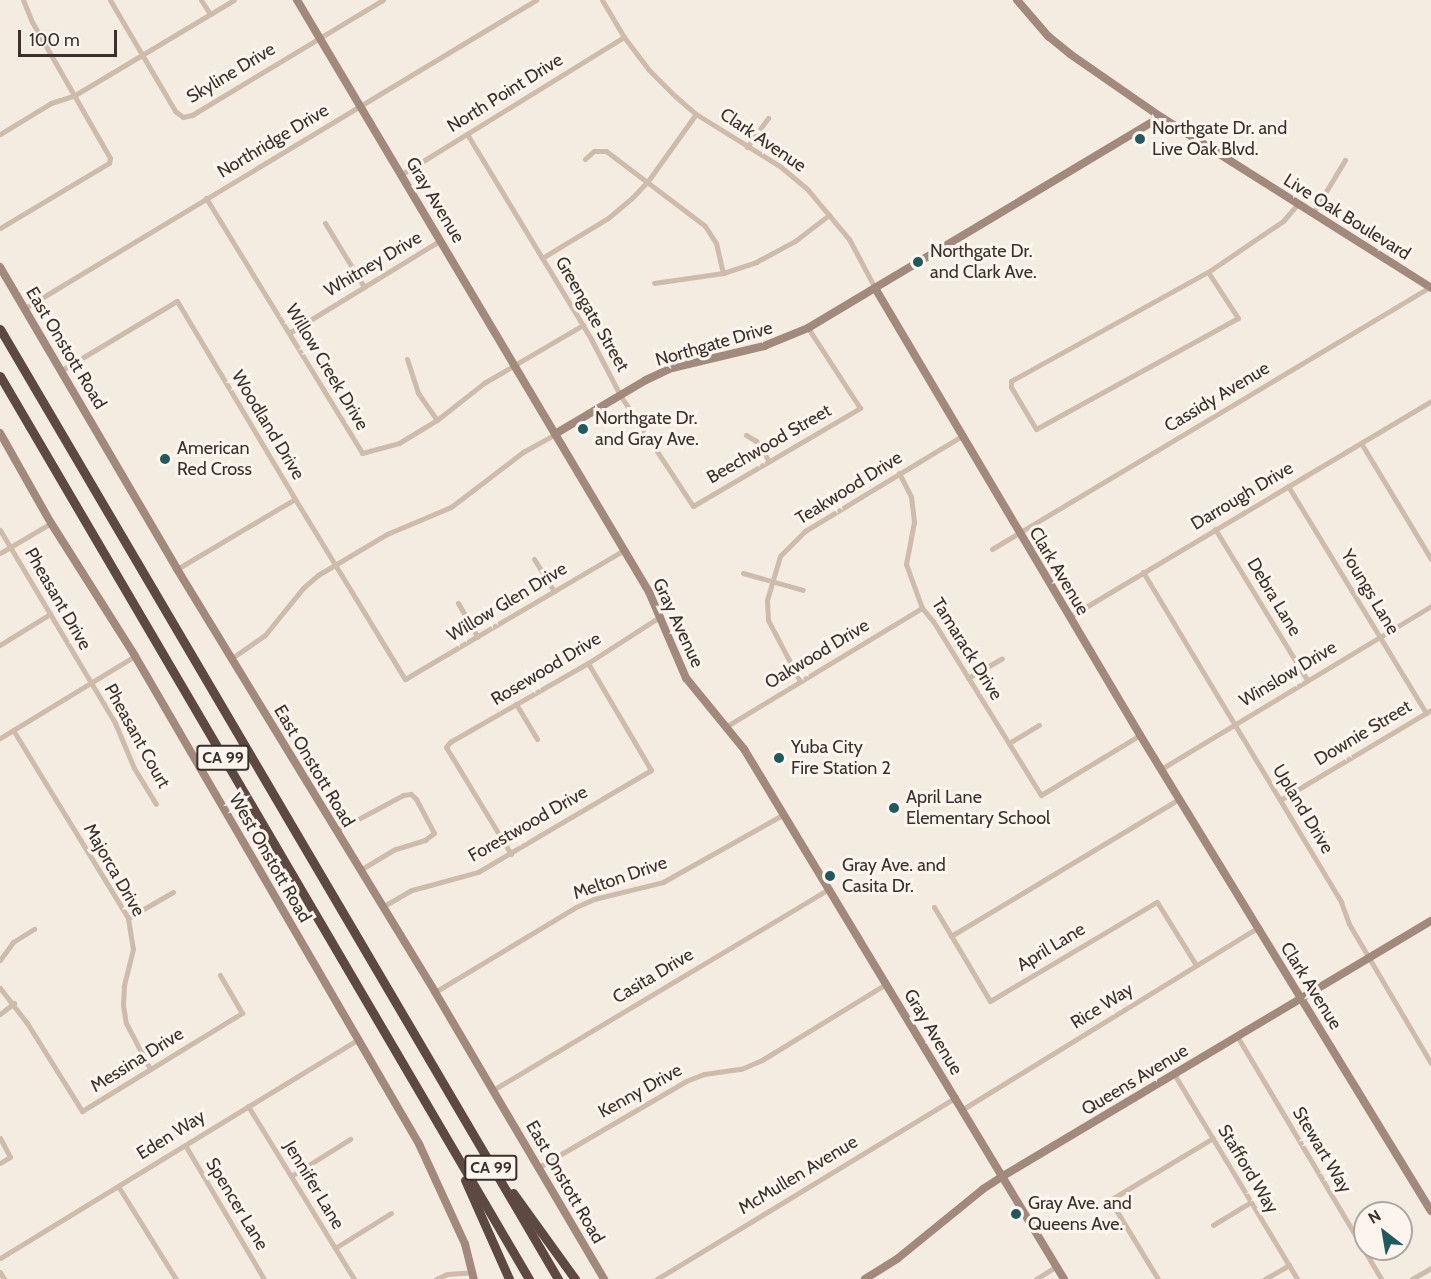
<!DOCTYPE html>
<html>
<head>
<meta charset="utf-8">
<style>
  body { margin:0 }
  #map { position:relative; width:1431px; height:1279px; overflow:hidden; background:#f4ebe1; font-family:Cabin,sans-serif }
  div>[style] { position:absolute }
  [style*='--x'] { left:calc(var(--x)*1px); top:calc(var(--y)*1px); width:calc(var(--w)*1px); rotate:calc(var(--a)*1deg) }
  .street>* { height:5px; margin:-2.5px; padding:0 2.5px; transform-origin:2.5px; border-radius:2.5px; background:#cdbbac }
  .secondary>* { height:8px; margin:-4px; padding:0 4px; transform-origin:4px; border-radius:4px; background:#a18a7d }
  .highway>* { height:9px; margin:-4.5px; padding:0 4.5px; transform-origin:4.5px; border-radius:4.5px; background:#5c4a42 }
  .dots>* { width:16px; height:16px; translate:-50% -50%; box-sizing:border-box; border:3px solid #fbf5ee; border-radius:50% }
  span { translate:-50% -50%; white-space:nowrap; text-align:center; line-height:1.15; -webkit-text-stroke:6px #fbf5ee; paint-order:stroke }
  .shield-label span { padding:2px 4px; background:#fbf5ee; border:2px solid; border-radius:4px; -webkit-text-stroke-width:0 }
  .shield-label { font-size:16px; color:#3b302b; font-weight:700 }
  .street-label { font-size:18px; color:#3b302b }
  .poi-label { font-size:18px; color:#3b302b }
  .left { translate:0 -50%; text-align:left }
  .north { position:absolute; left:1353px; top:1201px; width:60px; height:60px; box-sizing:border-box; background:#fbf5ee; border:2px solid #aea6a0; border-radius:50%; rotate:329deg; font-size:16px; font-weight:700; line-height:24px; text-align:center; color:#3b302b }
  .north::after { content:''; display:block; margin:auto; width:21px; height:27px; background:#1f5a5e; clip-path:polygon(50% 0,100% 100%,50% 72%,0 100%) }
  .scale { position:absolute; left:18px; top:30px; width:99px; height:27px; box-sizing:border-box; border:3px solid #3b302b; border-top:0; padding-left:8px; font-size:18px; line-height:21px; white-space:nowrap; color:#3b302b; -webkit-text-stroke:4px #fbf5ee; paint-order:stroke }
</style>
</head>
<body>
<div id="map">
  <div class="street">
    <div style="--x:110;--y:0;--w:129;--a:59.6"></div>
    <div style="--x:175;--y:111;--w:10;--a:37"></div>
    <div style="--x:183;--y:117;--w:9;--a:-13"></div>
    <div style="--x:192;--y:115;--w:223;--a:-31.1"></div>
    <div style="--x:201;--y:0;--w:17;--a:57"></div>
    <div style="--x:602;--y:0;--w:43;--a:59.3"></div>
    <div style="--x:624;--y:37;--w:41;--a:52.9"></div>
    <div style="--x:649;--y:70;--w:37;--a:45"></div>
    <div style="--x:675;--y:96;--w:28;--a:41"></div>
    <div style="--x:696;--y:114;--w:100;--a:31.9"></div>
    <div style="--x:781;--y:167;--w:35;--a:40"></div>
    <div style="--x:808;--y:190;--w:64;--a:50.1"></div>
    <div style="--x:849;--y:239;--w:55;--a:62"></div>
    <div style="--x:0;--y:134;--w:60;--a:-31.3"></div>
    <div style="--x:51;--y:103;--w:25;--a:-18"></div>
    <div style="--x:75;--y:95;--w:185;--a:-30.9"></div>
    <div style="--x:467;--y:134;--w:240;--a:58.8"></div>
    <div style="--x:591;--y:339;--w:63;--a:62.6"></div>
    <div style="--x:620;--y:395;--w:133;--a:56.7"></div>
    <div style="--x:693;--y:506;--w:194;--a:-30.4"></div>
    <div style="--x:860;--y:408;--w:95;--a:-123"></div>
    <div style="--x:747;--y:147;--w:36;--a:-54"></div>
    <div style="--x:585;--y:159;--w:12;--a:-42"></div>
    <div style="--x:594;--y:151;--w:12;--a:0"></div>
    <div style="--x:606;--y:151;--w:124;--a:37.1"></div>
    <div style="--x:705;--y:226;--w:20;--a:57"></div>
    <div style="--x:716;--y:243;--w:31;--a:77"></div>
    <div style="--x:402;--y:174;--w:261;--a:-31.7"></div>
    <div style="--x:206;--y:198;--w:299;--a:58.5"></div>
    <div style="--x:362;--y:453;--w:38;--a:-15"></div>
    <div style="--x:399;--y:443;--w:44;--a:-31.2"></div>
    <div style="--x:437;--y:420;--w:60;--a:-38.2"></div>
    <div style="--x:484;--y:383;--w:115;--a:-30.4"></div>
    <div style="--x:1313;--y:213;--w:62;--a:-58.9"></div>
    <div style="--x:325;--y:223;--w:75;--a:58.6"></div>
    <div style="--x:0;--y:228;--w:127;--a:-30.8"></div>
    <div style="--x:109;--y:163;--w:5;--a:-79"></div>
    <div style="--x:110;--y:158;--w:157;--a:-119.8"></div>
    <div style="--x:32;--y:22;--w:24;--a:-112"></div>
    <div style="--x:542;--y:258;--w:77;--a:-31.2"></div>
    <div style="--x:608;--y:218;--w:31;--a:-40"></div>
    <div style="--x:632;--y:198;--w:23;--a:-47"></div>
    <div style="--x:648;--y:181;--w:82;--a:-54.4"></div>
    <div style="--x:1208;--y:272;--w:55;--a:56.9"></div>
    <div style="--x:1238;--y:318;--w:230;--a:151.2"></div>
    <div style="--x:1036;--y:429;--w:49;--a:-120.8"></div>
    <div style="--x:1011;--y:387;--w:6;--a:-90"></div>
    <div style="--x:1011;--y:381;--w:225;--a:-29"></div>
    <div style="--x:1208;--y:272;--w:91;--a:-34.2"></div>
    <div style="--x:1283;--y:221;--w:23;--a:-49"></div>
    <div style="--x:654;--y:283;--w:70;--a:-8.2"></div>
    <div style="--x:723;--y:273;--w:35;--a:-18"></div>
    <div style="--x:756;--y:262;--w:44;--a:-28.3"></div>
    <div style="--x:795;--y:241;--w:43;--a:-37.4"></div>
    <div style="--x:25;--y:308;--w:597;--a:-31.08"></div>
    <div style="--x:289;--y:333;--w:178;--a:-31.5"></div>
    <div style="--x:407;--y:359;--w:36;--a:72"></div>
    <div style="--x:418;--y:393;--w:33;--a:55"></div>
    <div style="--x:62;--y:370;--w:134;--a:-31"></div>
    <div style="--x:177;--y:301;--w:230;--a:59.2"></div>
    <div style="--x:295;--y:499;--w:211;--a:58.6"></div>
    <div style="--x:405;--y:679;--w:254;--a:-30.5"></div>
    <div style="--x:746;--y:435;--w:12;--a:31"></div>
    <div style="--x:756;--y:441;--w:24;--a:57"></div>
    <div style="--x:1361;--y:443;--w:135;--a:58.9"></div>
    <div style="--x:899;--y:473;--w:27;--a:63"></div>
    <div style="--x:911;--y:497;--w:25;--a:83"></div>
    <div style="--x:914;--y:522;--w:43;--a:100.8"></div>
    <div style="--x:906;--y:564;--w:47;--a:70"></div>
    <div style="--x:922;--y:608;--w:17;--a:50"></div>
    <div style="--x:933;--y:621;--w:205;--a:58.2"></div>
    <div style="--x:1041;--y:795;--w:116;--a:-31.2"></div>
    <div style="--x:1288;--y:486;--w:266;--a:58.7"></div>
    <div style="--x:1215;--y:529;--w:177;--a:58.6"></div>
    <div style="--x:0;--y:530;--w:225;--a:59.2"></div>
    <div style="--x:115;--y:723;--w:49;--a:67.1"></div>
    <div style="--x:134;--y:768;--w:42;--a:58.6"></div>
    <div style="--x:992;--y:549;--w:510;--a:-30.89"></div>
    <div style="--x:0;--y:553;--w:59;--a:-30.5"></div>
    <div style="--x:534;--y:559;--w:38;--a:58"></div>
    <div style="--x:177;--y:569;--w:137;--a:-30.7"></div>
    <div style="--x:1143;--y:572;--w:385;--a:59"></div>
    <div style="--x:1341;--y:902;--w:23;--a:70"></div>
    <div style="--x:1349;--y:924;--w:161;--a:59.5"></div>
    <div style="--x:743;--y:573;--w:62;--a:15.8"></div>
    <div style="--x:458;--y:603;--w:39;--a:60"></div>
    <div style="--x:1069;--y:617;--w:422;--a:-30.8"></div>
    <div style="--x:0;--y:645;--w:59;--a:-31.8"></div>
    <div style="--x:232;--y:658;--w:40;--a:-34.9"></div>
    <div style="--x:265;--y:635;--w:60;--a:-51"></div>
    <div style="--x:303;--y:588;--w:20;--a:-41"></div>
    <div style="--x:318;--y:575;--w:80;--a:-30.7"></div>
    <div style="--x:387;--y:534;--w:69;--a:-22.9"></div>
    <div style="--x:451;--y:507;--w:91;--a:-37.4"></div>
    <div style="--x:523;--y:452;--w:37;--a:-29"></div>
    <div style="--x:968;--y:678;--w:39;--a:-30"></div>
    <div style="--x:800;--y:681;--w:69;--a:-117.7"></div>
    <div style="--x:768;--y:620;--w:20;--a:-93"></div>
    <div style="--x:767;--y:600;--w:46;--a:-73.5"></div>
    <div style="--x:780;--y:556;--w:35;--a:-45"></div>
    <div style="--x:805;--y:531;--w:184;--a:-31.2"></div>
    <div style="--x:516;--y:704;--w:41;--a:59"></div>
    <div style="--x:727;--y:726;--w:228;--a:-31.2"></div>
    <div style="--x:13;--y:730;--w:220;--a:58.5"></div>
    <div style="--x:128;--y:918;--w:31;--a:81"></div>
    <div style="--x:133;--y:949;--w:38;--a:104"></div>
    <div style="--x:124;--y:986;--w:19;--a:93"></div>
    <div style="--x:123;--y:1005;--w:18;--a:81"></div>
    <div style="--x:126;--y:1023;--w:52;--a:62.4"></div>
    <div style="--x:0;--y:738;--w:158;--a:-31.3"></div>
    <div style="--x:1009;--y:743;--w:35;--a:-31"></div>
    <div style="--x:1161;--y:769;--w:315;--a:-31.1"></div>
    <div style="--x:1280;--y:800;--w:176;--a:-30.8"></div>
    <div style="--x:336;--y:831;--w:76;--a:-28.2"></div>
    <div style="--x:403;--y:795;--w:8;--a:-7"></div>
    <div style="--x:411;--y:794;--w:7;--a:45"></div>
    <div style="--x:416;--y:799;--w:38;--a:62"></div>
    <div style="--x:434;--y:833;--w:11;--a:142"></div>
    <div style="--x:425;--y:840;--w:31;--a:163"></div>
    <div style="--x:395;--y:849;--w:41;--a:149"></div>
    <div style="--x:511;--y:854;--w:125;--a:-121.3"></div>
    <div style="--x:446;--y:747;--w:6;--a:-51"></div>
    <div style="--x:450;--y:742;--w:159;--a:-29.8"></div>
    <div style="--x:588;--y:663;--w:87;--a:-32.8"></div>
    <div style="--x:382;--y:907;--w:34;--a:-30"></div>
    <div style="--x:412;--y:890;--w:68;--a:-15.3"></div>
    <div style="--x:478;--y:872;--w:201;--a:-30.5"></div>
    <div style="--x:651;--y:770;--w:124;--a:-120.5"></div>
    <div style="--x:934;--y:907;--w:109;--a:59.2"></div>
    <div style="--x:990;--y:1001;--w:194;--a:-30.7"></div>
    <div style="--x:1157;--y:902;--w:74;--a:58.2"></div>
    <div style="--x:128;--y:918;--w:52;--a:-30"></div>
    <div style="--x:951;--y:936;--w:266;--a:-31"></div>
    <div style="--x:0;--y:960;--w:22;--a:-54"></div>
    <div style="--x:13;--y:942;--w:25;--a:-32"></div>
    <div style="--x:0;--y:988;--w:44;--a:52.4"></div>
    <div style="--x:27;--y:1023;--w:104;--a:58"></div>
    <div style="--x:82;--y:1111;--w:188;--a:-31.5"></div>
    <div style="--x:242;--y:1013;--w:44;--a:-120.1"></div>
    <div style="--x:435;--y:992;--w:165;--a:-31.1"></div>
    <div style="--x:576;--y:907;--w:20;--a:-24"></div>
    <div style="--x:594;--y:899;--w:71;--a:-13.8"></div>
    <div style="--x:663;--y:882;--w:139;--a:-29.3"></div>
    <div style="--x:0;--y:1014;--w:18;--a:-38"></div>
    <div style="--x:1237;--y:1036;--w:282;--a:59.3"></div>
    <div style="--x:1174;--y:1074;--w:239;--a:59"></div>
    <div style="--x:493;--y:1090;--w:392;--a:-30.9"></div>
    <div style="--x:248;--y:1106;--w:203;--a:58.5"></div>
    <div style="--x:963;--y:1109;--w:345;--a:-31.6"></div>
    <div style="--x:0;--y:1138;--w:21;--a:62"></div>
    <div style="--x:10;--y:1157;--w:12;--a:149"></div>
    <div style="--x:185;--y:1145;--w:156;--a:59.5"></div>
    <div style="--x:539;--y:1167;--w:170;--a:-30.3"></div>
    <div style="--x:686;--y:1081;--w:19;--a:-21"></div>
    <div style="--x:704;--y:1074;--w:37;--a:-8"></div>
    <div style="--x:741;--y:1069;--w:23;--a:-23"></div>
    <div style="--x:762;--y:1060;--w:145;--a:-31.5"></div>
    <div style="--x:291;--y:1176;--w:70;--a:-32.1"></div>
    <div style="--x:118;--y:1186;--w:110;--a:58.1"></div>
    <div style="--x:1213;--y:1225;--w:44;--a:-31.2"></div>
    <div style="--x:335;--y:1248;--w:66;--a:-32"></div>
    <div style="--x:0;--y:1258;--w:421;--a:-31.4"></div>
    <div style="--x:0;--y:1272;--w:8;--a:60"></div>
    <div style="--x:436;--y:1279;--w:12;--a:-24"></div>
    <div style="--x:447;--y:1274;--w:26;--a:-4"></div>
    <div style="--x:657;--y:1279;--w:350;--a:-31.3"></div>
    <div style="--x:1036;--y:1279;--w:25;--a:-32"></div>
    <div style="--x:1158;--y:1279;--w:92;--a:-121.3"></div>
    <div style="--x:1110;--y:1200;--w:120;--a:-31"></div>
    <div style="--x:1265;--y:1279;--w:28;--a:-30"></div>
    <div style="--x:1412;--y:1279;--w:22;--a:-30"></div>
  </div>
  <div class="secondary">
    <div style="--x:297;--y:0;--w:689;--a:59.26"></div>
    <div style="--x:649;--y:592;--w:94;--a:66.7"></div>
    <div style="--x:686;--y:678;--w:92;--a:50.8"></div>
    <div style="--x:744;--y:749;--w:619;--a:58.88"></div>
    <div style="--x:1017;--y:0;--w:48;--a:49.3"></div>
    <div style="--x:1048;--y:36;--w:28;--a:39"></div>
    <div style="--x:1070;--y:54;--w:111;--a:34.7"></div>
    <div style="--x:1161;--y:117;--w:320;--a:32.3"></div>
    <div style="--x:0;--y:267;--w:350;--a:59.6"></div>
    <div style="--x:177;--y:569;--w:495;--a:58.6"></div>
    <div style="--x:435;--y:992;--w:333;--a:59.5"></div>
    <div style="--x:875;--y:288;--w:520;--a:59.34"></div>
    <div style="--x:1140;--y:735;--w:558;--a:58.56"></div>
    <div style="--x:0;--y:433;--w:103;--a:60.5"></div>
    <div style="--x:51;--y:523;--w:157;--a:57.7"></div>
    <div style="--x:135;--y:656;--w:565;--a:59.8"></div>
    <div style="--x:419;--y:1144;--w:110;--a:65.3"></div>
    <div style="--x:465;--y:1244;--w:36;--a:76"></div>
    <div style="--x:555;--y:434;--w:106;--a:-30.7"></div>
    <div style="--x:646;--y:380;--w:29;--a:-25"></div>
    <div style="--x:672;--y:368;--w:95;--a:-13.4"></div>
    <div style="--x:764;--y:346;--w:48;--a:-22.2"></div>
    <div style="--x:808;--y:328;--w:411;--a:-30.9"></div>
    <div style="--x:865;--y:1279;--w:38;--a:-32"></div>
    <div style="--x:897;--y:1259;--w:111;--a:-39.1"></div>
    <div style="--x:983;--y:1189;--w:24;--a:-33"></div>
    <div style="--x:1003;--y:1176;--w:498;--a:-30.8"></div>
  </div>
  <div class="highway">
    <div style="--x:0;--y:329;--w:1102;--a:59.57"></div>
    <div style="--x:0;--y:376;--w:1047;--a:59.64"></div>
    <div style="--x:465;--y:1180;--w:108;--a:66"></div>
    <div style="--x:513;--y:1193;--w:106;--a:54.2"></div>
  </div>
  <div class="dots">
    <div style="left:1140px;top:139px;background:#1f5a5e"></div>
    <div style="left:918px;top:262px;background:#1f5a5e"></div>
    <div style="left:583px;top:429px;background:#1f5a5e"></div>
    <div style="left:165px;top:459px;background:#1f5a5e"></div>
    <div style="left:779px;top:758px;background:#1f5a5e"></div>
    <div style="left:894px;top:808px;background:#1f5a5e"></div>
    <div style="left:830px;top:876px;background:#1f5a5e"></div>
    <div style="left:1016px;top:1214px;background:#1f5a5e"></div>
  </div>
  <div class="shield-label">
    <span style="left:223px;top:758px">CA 99</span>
    <span style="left:491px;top:1168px">CA 99</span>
  </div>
  <div class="street-label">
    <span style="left:231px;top:73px;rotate:-31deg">Skyline Drive</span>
    <span style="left:505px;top:93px;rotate:-32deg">North Point Drive</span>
    <span style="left:763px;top:140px;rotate:34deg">Clark Avenue</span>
    <span style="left:273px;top:141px;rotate:-31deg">Northridge Drive</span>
    <span style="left:435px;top:200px;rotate:59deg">Gray Avenue</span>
    <span style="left:1347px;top:217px;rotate:32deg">Live Oak Boulevard</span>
    <span style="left:373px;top:264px;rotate:-31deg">Whitney Drive</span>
    <span style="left:592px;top:314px;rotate:60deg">Greengate Street</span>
    <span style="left:714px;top:344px;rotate:-16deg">Northgate Drive</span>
    <span style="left:66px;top:348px;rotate:59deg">East Onstott Road</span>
    <span style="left:327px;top:367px;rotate:59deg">Willow Creek Drive</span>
    <span style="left:1217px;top:397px;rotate:-31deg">Cassidy Avenue</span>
    <span style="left:268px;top:425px;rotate:59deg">Woodland Drive</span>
    <span style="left:769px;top:444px;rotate:-30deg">Beechwood Street</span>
    <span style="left:849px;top:488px;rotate:-32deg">Teakwood Drive</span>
    <span style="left:1242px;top:496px;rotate:-31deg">Darrough Drive</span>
    <span style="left:1059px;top:571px;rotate:59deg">Clark Avenue</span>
    <span style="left:1370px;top:592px;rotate:59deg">Youngs Lane</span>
    <span style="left:1274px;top:597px;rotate:59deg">Debra Lane</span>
    <span style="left:58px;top:599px;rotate:60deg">Pheasant Drive</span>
    <span style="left:507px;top:602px;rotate:-31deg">Willow Glen Drive</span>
    <span style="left:678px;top:623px;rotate:65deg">Gray Avenue</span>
    <span style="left:967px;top:649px;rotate:58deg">Tamarack Drive</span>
    <span style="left:817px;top:654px;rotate:-31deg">Oakwood Drive</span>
    <span style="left:546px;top:669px;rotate:-31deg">Rosewood Drive</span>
    <span style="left:1288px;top:674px;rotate:-31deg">Winslow Drive</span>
    <span style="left:1363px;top:733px;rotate:-31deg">Downie Street</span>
    <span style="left:137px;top:736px;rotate:61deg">Pheasant Court</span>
    <span style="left:314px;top:766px;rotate:59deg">East Onstott Road</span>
    <span style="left:1303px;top:809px;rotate:59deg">Upland Drive</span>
    <span style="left:528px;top:824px;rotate:-30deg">Forestwood Drive</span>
    <span style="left:270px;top:858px;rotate:60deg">West Onstott Road</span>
    <span style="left:114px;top:870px;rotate:60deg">Majorca Drive</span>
    <span style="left:620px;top:878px;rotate:-19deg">Melton Drive</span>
    <span style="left:1051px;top:947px;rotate:-31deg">April Lane</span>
    <span style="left:653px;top:976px;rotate:-31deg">Casita Drive</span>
    <span style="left:1311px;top:986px;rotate:58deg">Clark Avenue</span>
    <span style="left:1102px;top:1006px;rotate:-32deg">Rice Way</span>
    <span style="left:933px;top:1032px;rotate:59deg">Gray Avenue</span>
    <span style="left:137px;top:1060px;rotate:-32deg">Messina Drive</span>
    <span style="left:1135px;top:1080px;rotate:-31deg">Queens Avenue</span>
    <span style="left:640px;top:1091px;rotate:-29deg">Kenny Drive</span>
    <span style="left:171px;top:1135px;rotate:-32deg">Eden Way</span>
    <span style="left:1322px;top:1150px;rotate:59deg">Stewart Way</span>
    <span style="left:1248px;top:1169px;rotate:59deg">Stafford Way</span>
    <span style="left:798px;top:1175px;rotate:-31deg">McMullen Avenue</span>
    <span style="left:565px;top:1182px;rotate:60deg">East Onstott Road</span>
    <span style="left:314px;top:1185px;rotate:59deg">Jennifer Lane</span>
    <span style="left:237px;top:1204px;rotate:59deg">Spencer Lane</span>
  </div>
  <div class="poi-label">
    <span class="left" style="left:1152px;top:139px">Northgate Dr. and<br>Live Oak Blvd.</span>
    <span class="left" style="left:930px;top:262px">Northgate Dr.<br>and Clark Ave.</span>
    <span class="left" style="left:595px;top:429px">Northgate Dr.<br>and Gray Ave.</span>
    <span class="left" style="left:177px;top:459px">American<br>Red Cross</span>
    <span class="left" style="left:791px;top:758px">Yuba City<br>Fire Station 2</span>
    <span class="left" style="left:906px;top:808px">April Lane<br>Elementary School</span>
    <span class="left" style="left:842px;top:876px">Gray Ave. and<br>Casita Dr.</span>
    <span class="left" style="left:1028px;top:1214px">Gray Ave. and<br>Queens Ave.</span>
  </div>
  <div class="north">N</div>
  <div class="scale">100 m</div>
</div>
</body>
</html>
